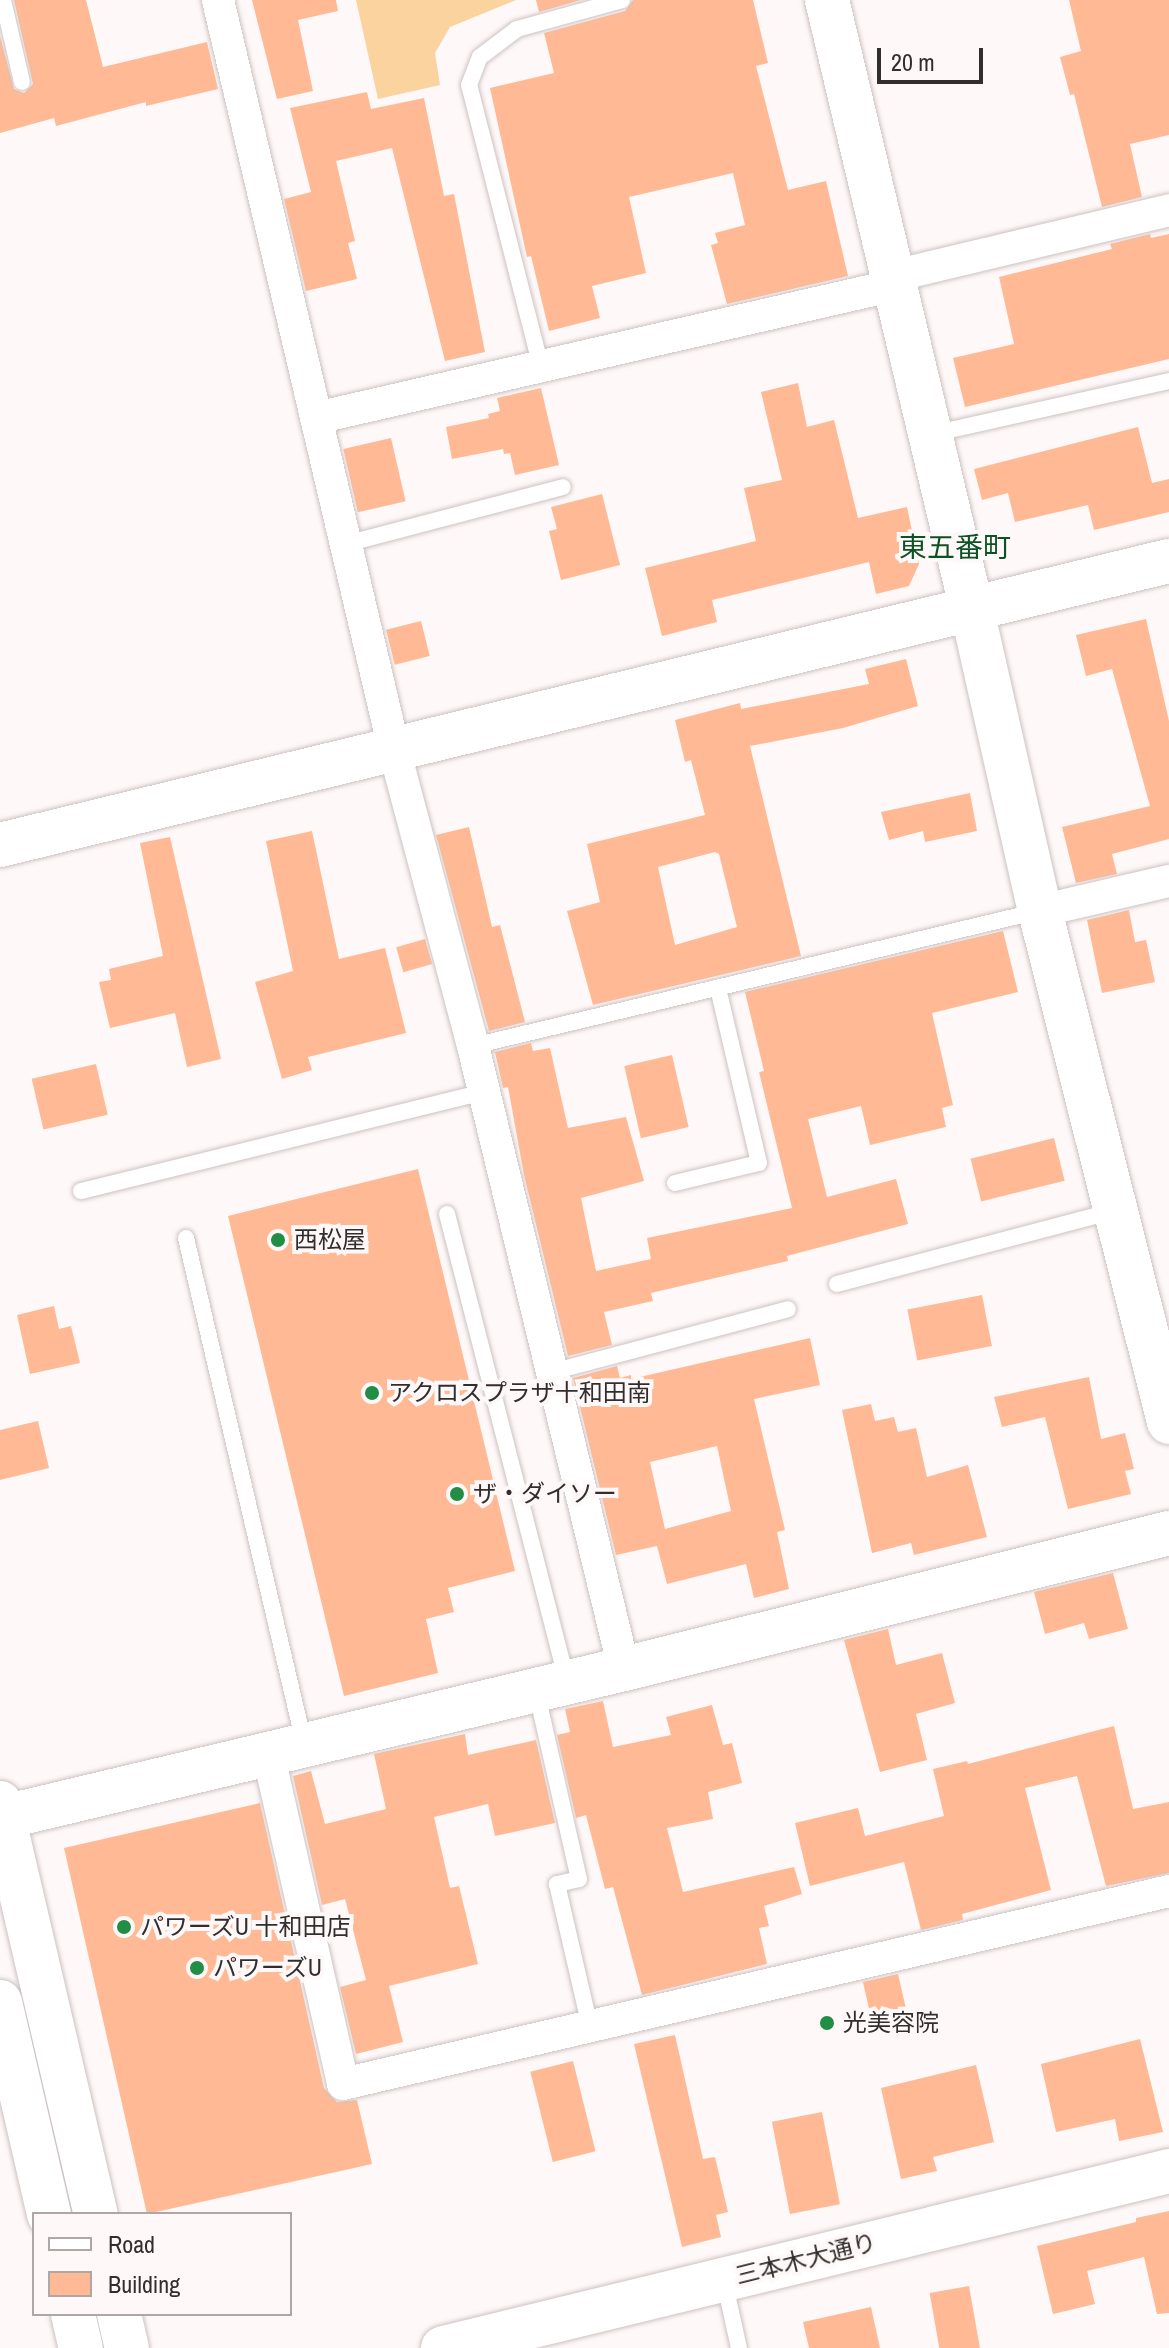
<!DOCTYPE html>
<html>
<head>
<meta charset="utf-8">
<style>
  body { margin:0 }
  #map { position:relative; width:1169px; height:2348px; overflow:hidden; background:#fff8f8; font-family:"Archivo Narrow","Noto Sans JP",sans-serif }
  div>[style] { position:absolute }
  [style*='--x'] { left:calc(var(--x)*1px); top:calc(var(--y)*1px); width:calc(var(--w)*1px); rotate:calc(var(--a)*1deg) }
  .green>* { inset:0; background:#fbd39f }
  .building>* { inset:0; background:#ffba95; transform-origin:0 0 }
  .roads { filter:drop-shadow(0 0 2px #ccc2c1) drop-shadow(0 0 2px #ccc2c1) }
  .lane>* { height:16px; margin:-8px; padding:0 8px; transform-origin:8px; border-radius:8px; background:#fff }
  .street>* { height:32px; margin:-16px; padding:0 16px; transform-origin:16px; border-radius:16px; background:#fff }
  .secondary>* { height:44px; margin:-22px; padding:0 22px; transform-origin:22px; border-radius:22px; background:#fff }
  .dots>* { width:22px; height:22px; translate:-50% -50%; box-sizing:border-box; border:4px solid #fff8f8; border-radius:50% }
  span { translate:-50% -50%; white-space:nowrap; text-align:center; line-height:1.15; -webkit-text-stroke:8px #fff8f8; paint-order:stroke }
  .poi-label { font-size:24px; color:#322e2e }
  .left { translate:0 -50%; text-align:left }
  .street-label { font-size:24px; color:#322e2e }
  .quarter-label { font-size:28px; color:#0d5224 }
  .legend { position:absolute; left:32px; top:2212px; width:260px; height:104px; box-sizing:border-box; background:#fff8f8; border:2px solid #ada7a7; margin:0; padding:10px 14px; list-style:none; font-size:24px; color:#322e2e }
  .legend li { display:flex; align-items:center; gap:16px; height:40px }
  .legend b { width:40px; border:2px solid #ada7a7 }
  .scale { position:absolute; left:877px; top:48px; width:106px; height:36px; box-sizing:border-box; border:4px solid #322e2e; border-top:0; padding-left:10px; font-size:24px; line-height:28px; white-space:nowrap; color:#322e2e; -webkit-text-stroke:6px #fff8f8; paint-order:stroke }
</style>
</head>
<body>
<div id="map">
  <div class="green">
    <div style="clip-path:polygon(356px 0,516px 0,450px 27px,435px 53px,440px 85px,378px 99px)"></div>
  </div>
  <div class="building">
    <div style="clip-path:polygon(14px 0,86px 0,103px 67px,207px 42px,218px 89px,146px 106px,146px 102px,56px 126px,54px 118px,0 133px,0 36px,14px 89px,24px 93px,33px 84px)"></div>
    <div style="clip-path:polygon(252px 0,336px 0,338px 11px,298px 20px,313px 91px,277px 99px)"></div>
    <div style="clip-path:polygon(536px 0,581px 0,539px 12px)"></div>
    <div style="clip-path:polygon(633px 0,753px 0,768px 63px,756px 66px,788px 190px,826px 181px,848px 276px,727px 304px,711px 245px,718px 243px,715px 233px,745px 225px,733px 173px,629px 197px,646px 273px,592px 286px,600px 318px,549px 331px,531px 256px,527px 257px,490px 88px,554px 73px,544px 33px,625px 11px)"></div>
    <div style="clip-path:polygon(1069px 0,1169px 0,1169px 135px,1130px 144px,1142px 197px,1102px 207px,1074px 94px,1070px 95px,1060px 57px,1081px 51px)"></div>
    <div style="clip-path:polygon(367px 92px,371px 109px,424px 98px,444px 196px,454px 194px,485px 352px,445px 361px,392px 148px,336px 161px,355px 241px,348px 243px,357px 279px,306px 291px,284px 199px,311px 192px,290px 108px)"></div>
    <div style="clip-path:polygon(1150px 234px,1151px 238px,1169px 234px,1169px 359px,965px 407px,953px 358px,1014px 344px,999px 277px,1112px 249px,1110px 244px)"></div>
    <div style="clip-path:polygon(798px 383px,807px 427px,834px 420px,858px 518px,907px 507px,919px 564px,909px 586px,876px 594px,869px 562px,712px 600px,717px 622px,662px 636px,645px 568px,756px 541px,744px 488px,782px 480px,761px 392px)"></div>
    <div style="clip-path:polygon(541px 388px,559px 465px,515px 475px,510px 453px,504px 454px,503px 449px,452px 459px,446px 427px,489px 418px,488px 414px,500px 411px,497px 398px)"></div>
    <div style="clip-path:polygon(1138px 427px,1152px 483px,1169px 479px,1169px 512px,1094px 530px,1088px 505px,1015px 522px,1008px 493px,982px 500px,974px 469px)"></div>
    <div style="left:391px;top:438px;width:65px;height:49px;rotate:77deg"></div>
    <div style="clip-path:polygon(602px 494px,620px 565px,561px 580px,549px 531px,557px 529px,551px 507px)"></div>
    <div style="clip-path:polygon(1146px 619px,1169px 721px,1169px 839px,1112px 854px,1117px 874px,1076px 883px,1062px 827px,1150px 806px,1112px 669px,1086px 676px,1076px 635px)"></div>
    <div style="left:421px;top:621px;width:36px;height:36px;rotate:76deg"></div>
    <div style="clip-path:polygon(evenodd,906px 659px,918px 706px,843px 728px,750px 746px,801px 956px,593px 1005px,567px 911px,600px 902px,587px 844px,705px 815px,691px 760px,685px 762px,675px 720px,740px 703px,741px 709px,869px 684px,865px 669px,906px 659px,715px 852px,719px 854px,737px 927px,675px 945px,658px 867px,715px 852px)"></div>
    <div style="clip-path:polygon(970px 793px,977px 831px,925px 842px,923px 831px,889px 840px,881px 812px)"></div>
    <div style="clip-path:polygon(469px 827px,492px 927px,500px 925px,525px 1022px,489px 1031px,436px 835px)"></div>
    <div style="clip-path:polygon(312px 831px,339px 959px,385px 948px,406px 1033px,308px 1057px,312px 1070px,282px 1079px,255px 982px,293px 971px,266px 841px)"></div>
    <div style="clip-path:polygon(170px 837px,221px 1059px,187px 1067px,175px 1013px,110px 1028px,99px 982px,111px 980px,109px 969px,163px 956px,140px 843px)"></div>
    <div style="clip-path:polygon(1129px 910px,1135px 942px,1146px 940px,1155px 982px,1102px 993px,1087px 920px)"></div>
    <div style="clip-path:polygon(1003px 931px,1018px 992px,932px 1013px,953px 1105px,942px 1108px,946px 1127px,870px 1145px,861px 1106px,808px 1119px,827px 1197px,896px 1179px,908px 1224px,787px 1256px,788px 1261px,651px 1293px,653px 1301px,604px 1312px,612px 1345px,568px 1356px,524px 1175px,508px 1087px,503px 1088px,495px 1052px,531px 1043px,533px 1051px,550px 1048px,568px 1128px,626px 1117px,644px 1181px,581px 1198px,596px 1271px,651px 1259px,647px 1238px,792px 1208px,759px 1072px,764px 1071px,745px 992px)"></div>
    <div style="left:425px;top:939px;width:26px;height:30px;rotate:74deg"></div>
    <div style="left:672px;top:1055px;width:74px;height:49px;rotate:77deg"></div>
    <div style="left:96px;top:1064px;width:52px;height:66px;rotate:77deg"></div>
    <div style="left:1054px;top:1138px;width:44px;height:86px;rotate:76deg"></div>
    <div style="clip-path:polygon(418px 1169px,515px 1571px,448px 1588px,454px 1612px,426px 1619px,438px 1673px,344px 1696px,228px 1216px)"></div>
    <div style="left:982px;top:1295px;width:52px;height:76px;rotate:79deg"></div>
    <div style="clip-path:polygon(54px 1306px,59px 1329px,71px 1326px,80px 1363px,30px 1374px,17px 1315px)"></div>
    <div style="clip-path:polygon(evenodd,810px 1338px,820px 1385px,754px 1399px,785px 1530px,777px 1532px,789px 1589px,754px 1598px,746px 1564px,667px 1584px,657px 1546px,616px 1555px,573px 1378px,617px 1366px,620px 1378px,631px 1375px,631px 1379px,810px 1338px,717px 1446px,731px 1511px,665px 1529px,650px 1462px,717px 1446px)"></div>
    <div style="clip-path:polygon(1089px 1377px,1101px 1439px,1125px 1433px,1134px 1469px,1125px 1471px,1131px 1494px,1068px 1509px,1045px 1417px,1002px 1427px,994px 1397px)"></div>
    <div style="clip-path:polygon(871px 1404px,875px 1421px,894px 1417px,898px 1432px,916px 1428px,927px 1477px,968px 1465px,987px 1537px,914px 1555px,911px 1543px,872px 1553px,842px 1410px)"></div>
    <div style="clip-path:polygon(38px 1421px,49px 1468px,0 1480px,0 1430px)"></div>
    <div style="clip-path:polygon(1113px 1573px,1128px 1629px,1089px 1639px,1084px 1623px,1045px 1634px,1034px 1592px)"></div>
    <div style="clip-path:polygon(888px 1629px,896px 1665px,942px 1653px,955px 1703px,916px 1714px,927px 1760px,880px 1772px,844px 1640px)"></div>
    <div style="clip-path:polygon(603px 1701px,613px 1747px,671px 1735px,666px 1717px,712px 1705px,723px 1745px,732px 1743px,742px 1783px,708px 1792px,713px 1819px,667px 1828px,683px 1892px,794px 1867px,802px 1894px,764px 1906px,769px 1926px,759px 1928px,767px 1964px,642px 1995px,613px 1887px,605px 1889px,586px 1815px,576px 1818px,557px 1735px,570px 1732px,565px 1709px)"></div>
    <div style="clip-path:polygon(1114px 1726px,1133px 1809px,1169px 1802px,1169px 1873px,1106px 1886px,1077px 1776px,1025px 1788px,1051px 1890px,962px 1914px,963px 1920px,921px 1930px,904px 1862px,810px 1886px,795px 1823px,858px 1808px,865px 1836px,944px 1816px,933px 1769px,967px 1761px,968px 1764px)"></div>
    <div style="clip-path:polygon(465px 1734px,468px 1755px,536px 1740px,555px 1823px,495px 1836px,488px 1804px,434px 1817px,450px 1888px,459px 1886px,478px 1964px,389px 1986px,403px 2042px,356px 2054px,340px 1987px,366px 1980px,345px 1899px,322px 1905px,293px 1776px,311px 1771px,325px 1824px,386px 1809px,374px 1754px)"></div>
    <div style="clip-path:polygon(260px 1803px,324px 2088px,337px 2102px,357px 2100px,372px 2164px,147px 2214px,64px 1848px)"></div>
    <div style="left:898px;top:1974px;width:37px;height:36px;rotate:77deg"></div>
    <div style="clip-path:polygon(675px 2035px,703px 2159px,715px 2157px,728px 2212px,716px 2215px,721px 2237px,682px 2247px,634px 2044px)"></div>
    <div style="clip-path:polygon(1140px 2039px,1163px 2132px,1119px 2141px,1115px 2119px,1056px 2132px,1041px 2064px)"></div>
    <div style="left:573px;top:2061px;width:93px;height:44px;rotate:76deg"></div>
    <div style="clip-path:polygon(976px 2065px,994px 2142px,933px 2157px,937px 2171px,901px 2179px,881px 2088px)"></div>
    <div style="left:822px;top:2112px;width:94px;height:51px;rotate:79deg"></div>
    <div style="clip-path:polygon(1169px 2211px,1169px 2313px,1157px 2314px,1144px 2257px,1087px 2271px,1095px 2304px,1053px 2314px,1037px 2246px,1136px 2222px,1136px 2218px)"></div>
    <div style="left:969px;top:2286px;width:63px;height:40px;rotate:80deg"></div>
    <div style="clip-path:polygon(871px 2307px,880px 2348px,809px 2348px,803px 2322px)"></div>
  </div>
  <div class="roads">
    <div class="lane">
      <div style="--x:3;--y:0;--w:84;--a:77"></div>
      <div style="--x:541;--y:367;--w:291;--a:-104.3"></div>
      <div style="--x:469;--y:85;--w:30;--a:-69"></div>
      <div style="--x:480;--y:57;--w:46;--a:-37.1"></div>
      <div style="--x:517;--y:29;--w:109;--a:-15.4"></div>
      <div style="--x:932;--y:434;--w:243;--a:-12.6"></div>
      <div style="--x:346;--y:544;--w:224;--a:-14.7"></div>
      <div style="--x:473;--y:1046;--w:582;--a:-13.42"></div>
      <div style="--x:675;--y:1183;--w:86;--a:-13.4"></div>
      <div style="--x:759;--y:1163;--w:180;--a:-103.2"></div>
      <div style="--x:81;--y:1191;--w:415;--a:-13.8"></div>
      <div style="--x:447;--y:1214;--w:482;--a:75.6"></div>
      <div style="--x:186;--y:1238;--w:519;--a:76.85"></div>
      <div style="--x:837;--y:1284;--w:286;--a:-14.8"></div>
      <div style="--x:552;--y:1372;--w:244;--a:-14.9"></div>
      <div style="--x:536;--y:1690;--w:194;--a:77.2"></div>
      <div style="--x:579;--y:1879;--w:23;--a:167"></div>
      <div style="--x:557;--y:1884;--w:147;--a:77"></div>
      <div style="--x:724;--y:2280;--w:70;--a:77.6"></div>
    </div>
    <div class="street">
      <div style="--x:218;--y:0;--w:769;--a:76.78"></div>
      <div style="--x:394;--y:749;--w:307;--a:75.1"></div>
      <div style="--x:473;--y:1046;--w:641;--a:76.38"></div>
      <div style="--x:893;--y:276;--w:284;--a:-13.4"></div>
      <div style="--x:316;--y:418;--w:594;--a:-12.94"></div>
      <div style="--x:1040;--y:911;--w:132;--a:-13.1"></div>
      <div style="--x:268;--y:1753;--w:339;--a:77.2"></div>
      <div style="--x:343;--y:2084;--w:848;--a:-13.15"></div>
    </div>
    <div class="secondary">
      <div style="--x:827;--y:0;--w:627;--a:76.63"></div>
      <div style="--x:972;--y:610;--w:309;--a:77.3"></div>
      <div style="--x:1040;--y:911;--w:527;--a:75.83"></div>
      <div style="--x:0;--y:845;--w:1203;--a:-13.66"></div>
      <div style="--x:0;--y:1803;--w:422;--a:76.9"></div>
      <div style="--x:0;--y:1818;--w:642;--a:-13.43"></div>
      <div style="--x:624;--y:1669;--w:562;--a:-14.01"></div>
      <div style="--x:0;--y:2002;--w:218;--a:77"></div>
      <div style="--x:73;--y:2314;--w:35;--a:77"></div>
      <div style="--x:119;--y:2314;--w:35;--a:77"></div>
      <div style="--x:443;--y:2348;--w:747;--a:-13.7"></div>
    </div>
  </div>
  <div class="dots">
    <div style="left:278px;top:1240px;background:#228d44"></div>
    <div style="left:372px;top:1393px;background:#228d44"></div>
    <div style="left:457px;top:1494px;background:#228d44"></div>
    <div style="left:124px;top:1927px;background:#228d44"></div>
    <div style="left:197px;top:1968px;background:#228d44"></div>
    <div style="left:827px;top:2023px;background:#228d44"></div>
  </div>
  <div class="poi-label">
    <span class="left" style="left:294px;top:1240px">西松屋</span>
    <span class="left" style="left:388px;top:1393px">アクロスプラザ十和田南</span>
    <span class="left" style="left:473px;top:1494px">ザ・ダイソー</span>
    <span class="left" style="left:140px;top:1927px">パワーズU 十和田店</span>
    <span class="left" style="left:213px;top:1968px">パワーズU</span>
    <span class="left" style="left:843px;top:2023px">光美容院</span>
  </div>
  <div class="street-label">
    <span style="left:806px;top:2259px;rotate:-14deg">三本木大通り</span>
  </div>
  <div class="quarter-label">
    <span style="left:955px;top:547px">東五番町</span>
  </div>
  <ul class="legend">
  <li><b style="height:10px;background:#fff"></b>Road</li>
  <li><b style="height:22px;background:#ffba95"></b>Building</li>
  </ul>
  <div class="scale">20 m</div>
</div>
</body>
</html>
